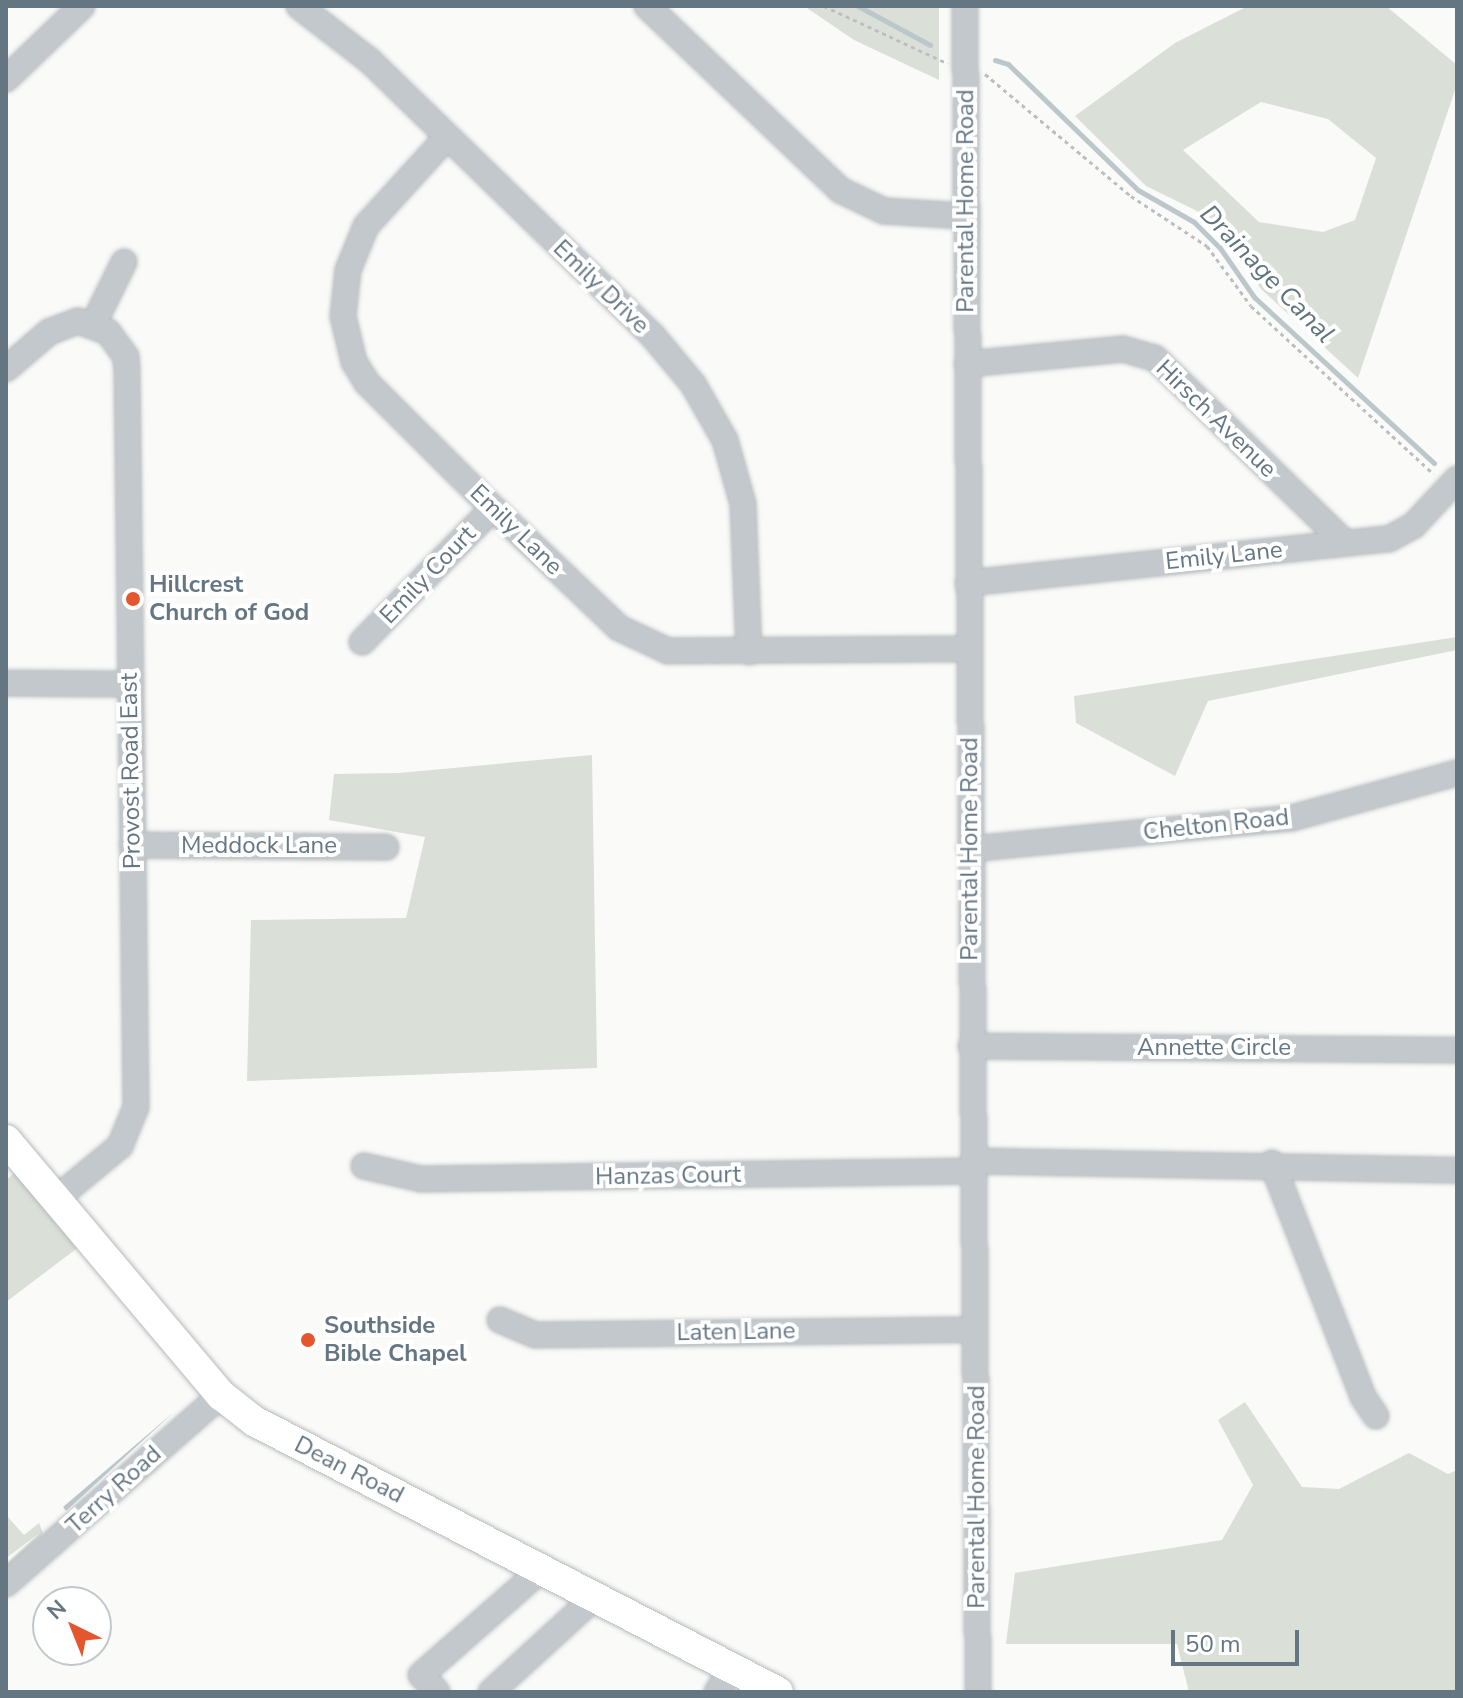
<!DOCTYPE html>
<html>
<head>
<meta charset="utf-8">
<style>
  body { margin:0 }
  #map { position:relative; width:1463px; height:1698px; overflow:hidden; background:#fafaf8; font-family:"Nunito Sans",sans-serif }
  div>[style] { position:absolute }
  [style*='--x'] { left:calc(var(--x)*1px); top:calc(var(--y)*1px); width:calc(var(--w)*1px); rotate:calc(var(--a)*1deg) }
  .green>* { inset:0; background:#dadfd7 }
  .water>* { inset:0; background:#bbc7cb }
  .stream>* { height:5px; margin:-2.5px; padding:0 2.5px; transform-origin:2.5px; border-radius:2.5px; background:#bbc7cb }
  .path>* { height:3px; margin-top:-1.5px; transform-origin:0; background:repeating-linear-gradient(90deg,#bbbfc2 0 4px,transparent 0 8px) }
  .roads { filter:drop-shadow(0 0 2px #b5babe) drop-shadow(0 0 2px #b5babe) }
  .minor>* { height:24px; margin:-12px; padding:0 12px; transform-origin:12px; border-radius:12px; background:#c3c8cc }
  .major>* { height:30px; margin:-15px; padding:0 15px; transform-origin:15px; border-radius:15px; background:#fff }
  .dots>* { width:22px; height:22px; translate:-50% -50%; box-sizing:border-box; border:4px solid #fff; border-radius:50% }
  span { translate:-50% -50%; white-space:nowrap; text-align:center; line-height:1.15; -webkit-text-stroke:8px #fff; paint-order:stroke }
  .street-label { font-size:24px; color:#657683 }
  .poi-label { font-size:24px; color:#657683; font-weight:700 }
  .left { translate:0 -50%; text-align:left }
  .water-label { font-size:26px; color:#60757c; font-style:italic }
  .frame { position:absolute; inset:0; border:8px solid #657683; pointer-events:none }
  .north { position:absolute; left:32px; top:1586px; width:80px; height:80px; box-sizing:border-box; background:#fff; border:2px solid #c1c8cd; border-radius:50%; rotate:317deg; font-size:22px; font-weight:700; line-height:32px; text-align:center; color:#657683 }
  .north::after { content:''; display:block; margin:auto; width:28px; height:36px; background:#e4572e; clip-path:polygon(50% 0,100% 100%,50% 72%,0 100%) }
  .scale { position:absolute; left:1171px; top:1630px; width:128px; height:36px; box-sizing:border-box; border:4px solid #657683; border-top:0; padding-left:10px; font-size:24px; line-height:28px; white-space:nowrap; color:#657683; -webkit-text-stroke:6px #fff; paint-order:stroke }
</style>
</head>
<body>
<div id="map">
  <div class="green">
    <div style="clip-path:polygon(804px 6px,939px 6px,939px 80px,854px 40px)"></div>
    <div style="clip-path:polygon(evenodd,1248px 6px,1386px 6px,1457px 65px,1457px 84px,1358px 378px,1261px 289px,1231px 245px,1197px 211px,1146px 186px,1075px 116px,1175px 43px,1248px 6px,1261px 102px,1328px 119px,1376px 158px,1355px 220px,1323px 232px,1259px 222px,1183px 150px,1261px 102px)"></div>
    <div style="clip-path:polygon(1457px 637px,1457px 650px,1208px 701px,1175px 776px,1076px 723px,1074px 696px)"></div>
    <div style="clip-path:polygon(592px 755px,597px 1068px,247px 1081px,251px 920px,406px 918px,425px 837px,329px 820px,334px 774px,399px 773px)"></div>
    <div style="clip-path:polygon(20px 1168px,80px 1246px,6px 1302px,6px 1180px)"></div>
    <div style="clip-path:polygon(1245px 1402px,1302px 1487px,1339px 1489px,1409px 1453px,1448px 1474px,1457px 1470px,1457px 1692px,1189px 1692px,1177px 1644px,1006px 1644px,1015px 1573px,1222px 1540px,1253px 1485px,1218px 1420px)"></div>
    <div style="clip-path:polygon(6px 1515px,24px 1535px,39px 1523px,43px 1533px,6px 1573px,6px 1564px,41px 1532px,6px 1558px)"></div>
  </div>
  <div class="water">
    <div style="clip-path:polygon(174px 1412px,66px 1511px,63px 1507px)"></div>
  </div>
  <div class="stream">
    <div style="--x:858;--y:6;--w:82;--a:28.4"></div>
    <div style="--x:995;--y:60;--w:14;--a:17"></div>
    <div style="--x:1008;--y:64;--w:181;--a:44.1"></div>
    <div style="--x:1138;--y:190;--w:64;--a:29.7"></div>
    <div style="--x:1194;--y:222;--w:37;--a:45"></div>
    <div style="--x:1220;--y:248;--w:60;--a:55.2"></div>
    <div style="--x:1254;--y:297;--w:245;--a:42.7"></div>
  </div>
  <div class="path">
    <div style="--x:824;--y:6;--w:136;--a:24.9"></div>
    <div style="--x:985;--y:74;--w:190;--a:39.9"></div>
    <div style="--x:1131;--y:196;--w:91;--a:33.3"></div>
    <div style="--x:1207;--y:246;--w:74;--a:53.7"></div>
    <div style="--x:1251;--y:306;--w:248;--a:42.6"></div>
  </div>
  <div class="roads">
    <div class="minor">
      <div style="--x:299;--y:6;--w:90;--a:37.8"></div>
      <div style="--x:370;--y:61;--w:393;--a:44.2"></div>
      <div style="--x:652;--y:335;--w:64;--a:50.1"></div>
      <div style="--x:693;--y:384;--w:64;--a:60.3"></div>
      <div style="--x:725;--y:440;--w:66;--a:74.3"></div>
      <div style="--x:743;--y:504;--w:148;--a:87.7"></div>
      <div style="--x:647;--y:6;--w:267;--a:43.6"></div>
      <div style="--x:840;--y:190;--w:49;--a:25.5"></div>
      <div style="--x:884;--y:211;--w:81;--a:3.5"></div>
      <div style="--x:965;--y:6;--w:1686;--a:89.56"></div>
      <div style="--x:6;--y:79;--w:105;--a:-43.8"></div>
      <div style="--x:447;--y:137;--w:120;--a:132.3"></div>
      <div style="--x:366;--y:226;--w:48;--a:112.2"></div>
      <div style="--x:348;--y:270;--w:46;--a:96.2"></div>
      <div style="--x:343;--y:316;--w:47;--a:76.6"></div>
      <div style="--x:354;--y:362;--w:25;--a:58"></div>
      <div style="--x:367;--y:383;--w:177;--a:44.8"></div>
      <div style="--x:493;--y:508;--w:174;--a:43.6"></div>
      <div style="--x:619;--y:628;--w:54;--a:25.1"></div>
      <div style="--x:668;--y:651;--w:301;--a:-0.4"></div>
      <div style="--x:94;--y:323;--w:68;--a:-63.8"></div>
      <div style="--x:967;--y:364;--w:157;--a:-5.5"></div>
      <div style="--x:1123;--y:349;--w:33;--a:16"></div>
      <div style="--x:1155;--y:358;--w:265;--a:44.2"></div>
      <div style="--x:6;--y:369;--w:57;--a:-40.7"></div>
      <div style="--x:49;--y:332;--w:31;--a:-21"></div>
      <div style="--x:78;--y:321;--w:32;--a:20"></div>
      <div style="--x:108;--y:332;--w:31;--a:54"></div>
      <div style="--x:126;--y:357;--w:13;--a:86"></div>
      <div style="--x:127;--y:370;--w:737;--a:89.3"></div>
      <div style="--x:136;--y:1107;--w:42;--a:112.3"></div>
      <div style="--x:120;--y:1146;--w:83;--a:140.4"></div>
      <div style="--x:968;--y:583;--w:423;--a:-6"></div>
      <div style="--x:1389;--y:539;--w:29;--a:-29"></div>
      <div style="--x:1414;--y:525;--w:63;--a:-46.9"></div>
      <div style="--x:362;--y:642;--w:187;--a:-45.6"></div>
      <div style="--x:6;--y:683;--w:125;--a:0.5"></div>
      <div style="--x:132;--y:845;--w:254;--a:0.5"></div>
      <div style="--x:970;--y:849;--w:323;--a:-5.5"></div>
      <div style="--x:1292;--y:818;--w:171;--a:-15.3"></div>
      <div style="--x:971;--y:1046;--w:486;--a:0.5"></div>
      <div style="--x:973;--y:1161;--w:484;--a:1.1"></div>
      <div style="--x:1272;--y:1163;--w:251;--a:68.7"></div>
      <div style="--x:1363;--y:1397;--w:23;--a:56"></div>
      <div style="--x:364;--y:1166;--w:58;--a:12.8"></div>
      <div style="--x:421;--y:1179;--w:552;--a:-0.83"></div>
      <div style="--x:500;--y:1320;--w:38;--a:23"></div>
      <div style="--x:535;--y:1335;--w:440;--a:-0.7"></div>
      <div style="--x:6;--y:1584;--w:286;--a:-41.3"></div>
      <div style="--x:437;--y:1692;--w:23;--a:-133"></div>
      <div style="--x:421;--y:1675;--w:159;--a:-41.2"></div>
      <div style="--x:491;--y:1692;--w:141;--a:-42.4"></div>
      <div style="--x:717;--y:1692;--w:27;--a:-57"></div>
    </div>
    <div class="major">
      <div style="--x:6;--y:1140;--w:334;--a:49.9"></div>
      <div style="--x:221;--y:1395;--w:42;--a:38.2"></div>
      <div style="--x:254;--y:1421;--w:590;--a:27.35"></div>
    </div>
  </div>
  <div class="dots">
    <div style="left:133px;top:599px;background:#e4572e"></div>
    <div style="left:308px;top:1340px;background:#e4572e"></div>
  </div>
  <div class="street-label">
    <span style="left:966px;top:201px;rotate:-90deg">Parental Home Road</span>
    <span style="left:601px;top:287px;rotate:44deg">Emily Drive</span>
    <span style="left:1216px;top:419px;rotate:44deg">Hirsch Avenue</span>
    <span style="left:516px;top:530px;rotate:44deg">Emily Lane</span>
    <span style="left:1224px;top:556px;rotate:-6deg">Emily Lane</span>
    <span style="left:428px;top:575px;rotate:-46deg">Emily Court</span>
    <span style="left:131px;top:771px;rotate:-91deg">Provost Road East</span>
    <span style="left:1216px;top:825px;rotate:-6deg">Chelton Road</span>
    <span style="left:259px;top:846px">Meddock Lane</span>
    <span style="left:970px;top:849px;rotate:-90deg">Parental Home Road</span>
    <span style="left:1214px;top:1048px">Annette Circle</span>
    <span style="left:668px;top:1176px;rotate:-1deg">Hanzas Court</span>
    <span style="left:736px;top:1332px;rotate:-1deg">Laten Lane</span>
    <span style="left:349px;top:1470px;rotate:27deg">Dean Road</span>
    <span style="left:114px;top:1490px;rotate:-42deg">Terry Road</span>
    <span style="left:977px;top:1497px;rotate:-90deg">Parental Home Road</span>
  </div>
  <div class="poi-label">
    <span class="left" style="left:149px;top:599px">Hillcrest<br>Church of God</span>
    <span class="left" style="left:324px;top:1340px">Southside<br>Bible Chapel</span>
  </div>
  <div class="water-label">
    <span style="left:1267px;top:274px;rotate:46deg">Drainage Canal</span>
  </div>
  <div class="frame"></div>
  <div class="north">N</div>
  <div class="scale">50 m</div>
</div>
</body>
</html>
